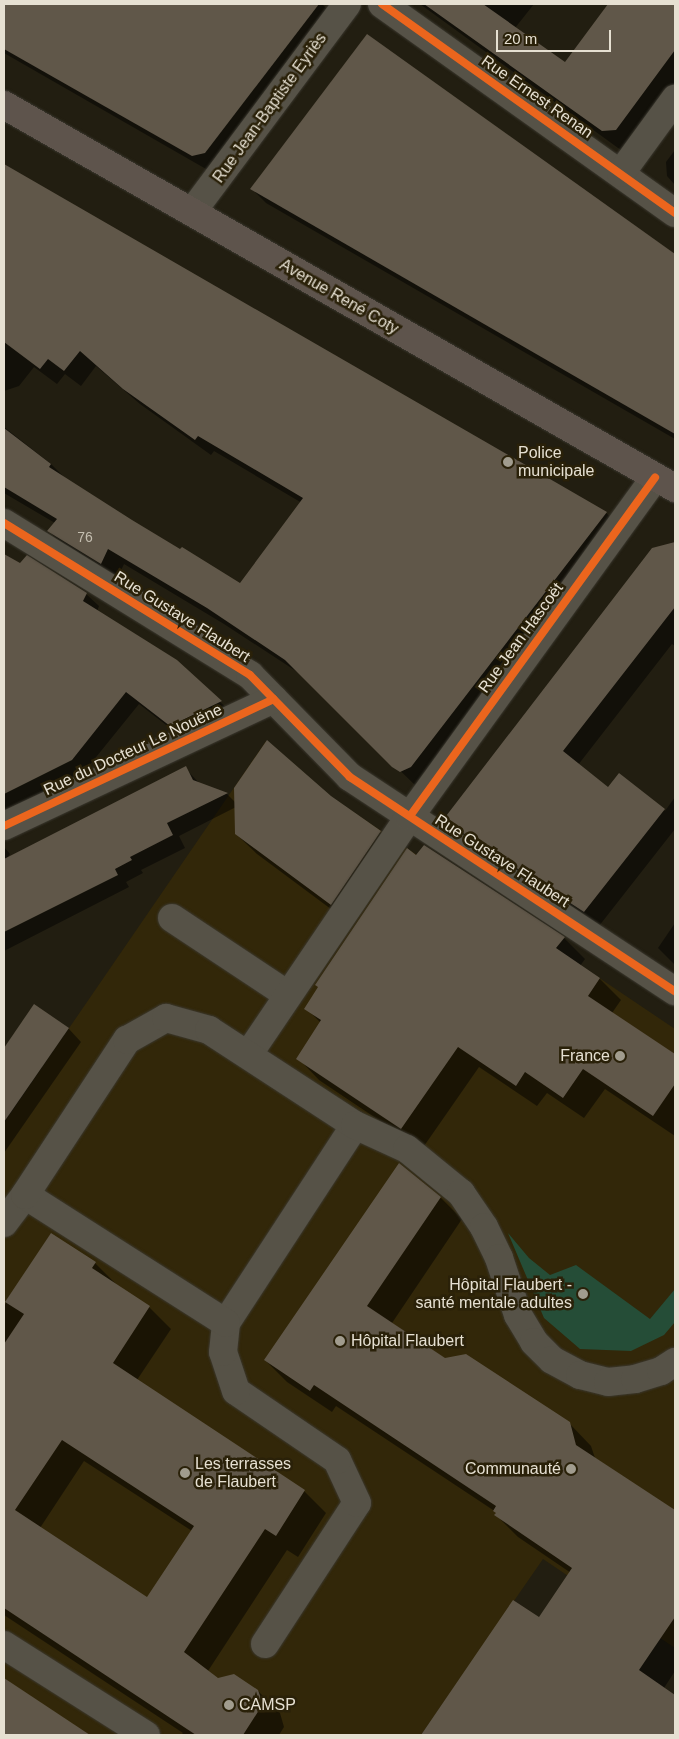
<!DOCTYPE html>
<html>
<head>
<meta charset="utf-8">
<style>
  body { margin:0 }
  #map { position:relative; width:679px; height:1739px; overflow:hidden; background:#221e11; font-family:Helvetica,sans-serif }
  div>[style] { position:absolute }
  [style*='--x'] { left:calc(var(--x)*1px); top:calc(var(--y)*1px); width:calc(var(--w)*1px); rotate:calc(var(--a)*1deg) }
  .built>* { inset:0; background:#322709 }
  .green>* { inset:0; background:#254d37 }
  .shadow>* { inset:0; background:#0007 }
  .building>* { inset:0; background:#605749 }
  .roads { filter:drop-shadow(0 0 1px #3b382f) drop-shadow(0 0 1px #3b382f) }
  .minor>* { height:28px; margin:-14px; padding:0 14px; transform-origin:14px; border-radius:14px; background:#565247 }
  .major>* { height:28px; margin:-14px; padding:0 14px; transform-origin:14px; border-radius:14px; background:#5e544c }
  .cycleway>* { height:8px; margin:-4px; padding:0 4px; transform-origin:4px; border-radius:4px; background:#eb651d }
  .dots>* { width:14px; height:14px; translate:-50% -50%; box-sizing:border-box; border:2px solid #2a2109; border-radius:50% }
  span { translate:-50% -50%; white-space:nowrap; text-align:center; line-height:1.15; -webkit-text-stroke:5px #2a2109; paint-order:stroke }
  .number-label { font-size:14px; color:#c4beb0 }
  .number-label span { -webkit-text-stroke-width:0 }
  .street-label { font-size:16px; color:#e6e0d2 }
  .poi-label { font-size:16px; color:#e6e0d2 }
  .left { translate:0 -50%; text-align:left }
  .right { translate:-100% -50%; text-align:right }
  .frame { position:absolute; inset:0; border:5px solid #e6e0d2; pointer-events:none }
  .scale { position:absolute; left:496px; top:30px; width:115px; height:22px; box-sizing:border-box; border:2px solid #e6e0d2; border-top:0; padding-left:6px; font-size:15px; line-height:18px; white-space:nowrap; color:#e6e0d2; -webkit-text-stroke:4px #2a2109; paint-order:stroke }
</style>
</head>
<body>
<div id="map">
  <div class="built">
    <div style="clip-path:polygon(266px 741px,328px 795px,675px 1029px,675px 1648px,543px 1559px,421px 1735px,4px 1735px,4px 1123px)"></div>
  </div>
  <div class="green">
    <div style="clip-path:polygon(508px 1233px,529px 1258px,550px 1275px,576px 1265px,650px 1319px,675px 1289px,675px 1322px,664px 1335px,631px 1351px,580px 1349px,544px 1318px)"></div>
  </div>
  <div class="shadow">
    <div style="clip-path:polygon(4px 4px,322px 4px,333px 15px,218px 166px,206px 169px,4px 53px)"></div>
    <div style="clip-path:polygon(420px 4px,534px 4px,515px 28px,565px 63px,610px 4px,675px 4px,675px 102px,625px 153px)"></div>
    <div style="clip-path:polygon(368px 36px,675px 255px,675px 439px,266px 203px,252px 189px)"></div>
    <div style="clip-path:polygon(675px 150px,675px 185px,667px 176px,666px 162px)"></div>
    <div style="clip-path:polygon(4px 165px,606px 513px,622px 528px,417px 787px,302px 675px,224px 624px,124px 564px,117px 579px,64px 547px,49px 531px,55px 523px,4px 493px,4px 427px,51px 464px,66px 479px,131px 521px,240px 585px,302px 503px,214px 451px,211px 455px,140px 404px,96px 366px,81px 386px,65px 374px,57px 384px,34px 367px,19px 386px,4px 391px)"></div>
    <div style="clip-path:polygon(666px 546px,675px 551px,675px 646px,672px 644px,578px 765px,609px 789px,619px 775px,665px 811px,675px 797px,675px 829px,599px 926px,460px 834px,445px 820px)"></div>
    <div style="clip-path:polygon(4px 555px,20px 565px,86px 594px,99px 606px,97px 611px,176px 661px,233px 714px,183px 738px,139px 704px,84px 772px,4px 813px)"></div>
    <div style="clip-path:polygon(185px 768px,200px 784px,227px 794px,236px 803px,330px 797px,380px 832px,400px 852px,351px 924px,257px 854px,236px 834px,236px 807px,179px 836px,185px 848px,141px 870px,143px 873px,126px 882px,129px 887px,4px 951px,4px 847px,10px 854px,7px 858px)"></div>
    <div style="clip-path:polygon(675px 923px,675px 965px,658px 948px)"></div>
    <div style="clip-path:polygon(564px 938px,585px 959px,580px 966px,600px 979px,621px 1000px,612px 1013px,675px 1055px,675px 1136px,605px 1089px,584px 1118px,547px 1093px,537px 1106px,479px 1067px,422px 1149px,319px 1080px,298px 1058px,321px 1023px,306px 1008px)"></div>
    <div style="clip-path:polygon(34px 1006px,69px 1029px,81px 1042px,4px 1153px,4px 1062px,7px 1058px,4px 1050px)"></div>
    <div style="clip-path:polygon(440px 1197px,462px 1219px,392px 1323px,445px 1359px,569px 1423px,591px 1446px,595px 1458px,675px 1511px,675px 1671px,664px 1688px,675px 1696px,675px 1735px,562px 1735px,544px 1723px,536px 1735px,422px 1735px,514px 1602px,539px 1618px,571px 1573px,518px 1537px,496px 1515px,496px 1512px,336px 1406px,332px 1412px,287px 1382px,265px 1360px)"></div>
    <div style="clip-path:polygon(evenodd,51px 1234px,95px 1263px,117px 1285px,149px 1307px,171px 1329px,137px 1380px,304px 1491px,326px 1513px,298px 1557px,287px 1550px,208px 1671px,218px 1679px,258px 1691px,280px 1713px,284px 1727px,279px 1735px,181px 1735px,183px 1733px,4px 1615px,4px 1306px,51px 1234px,84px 1461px,192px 1531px,148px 1599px,40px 1528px,84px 1461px)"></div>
    <div style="clip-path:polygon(4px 1679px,88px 1735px,4px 1735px)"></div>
  </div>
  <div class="building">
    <div style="clip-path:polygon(4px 4px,319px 4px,205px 153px,192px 156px,4px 49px)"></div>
    <div style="clip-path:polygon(424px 4px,483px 4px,565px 62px,608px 4px,675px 4px,675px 50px,616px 130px,602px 131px)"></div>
    <div style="clip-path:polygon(367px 34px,675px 254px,675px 434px,250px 189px)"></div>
    <div style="clip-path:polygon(4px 164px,607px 512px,411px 767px,400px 772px,392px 767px,285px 660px,207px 608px,108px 549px,101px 564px,47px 531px,57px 519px,4px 487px,4px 428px,51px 464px,49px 467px,132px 520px,180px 549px,182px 547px,240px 583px,303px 498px,198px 436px,195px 440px,123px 389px,80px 351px,64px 371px,48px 359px,40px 369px,4px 342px)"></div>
    <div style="clip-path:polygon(675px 542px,675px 607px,563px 751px,608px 787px,619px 773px,665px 809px,584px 912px,443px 820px,652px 548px)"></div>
    <div style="clip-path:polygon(4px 554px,20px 563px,27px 555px,87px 593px,83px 601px,177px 660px,222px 701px,170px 726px,126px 692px,72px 760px,4px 794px)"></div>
    <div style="clip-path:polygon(267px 740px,331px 796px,381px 831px,331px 905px,235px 834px,234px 788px)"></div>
    <div style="clip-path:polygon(186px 766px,193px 780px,228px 793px,167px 823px,173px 835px,130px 857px,132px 860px,115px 869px,118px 875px,4px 932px,4px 859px)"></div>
    <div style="clip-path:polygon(424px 845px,565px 937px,556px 948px,600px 978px,588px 996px,675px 1054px,675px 1084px,653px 1116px,583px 1069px,563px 1098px,525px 1072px,516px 1086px,458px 1047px,401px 1129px,296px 1059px,321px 1020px,304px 1009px,318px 987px,315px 985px,407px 848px,416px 855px)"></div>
    <div style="clip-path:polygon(34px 1004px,69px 1028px,4px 1122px,4px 1048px)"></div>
    <div style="clip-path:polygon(399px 1163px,441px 1197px,367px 1306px,445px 1358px,466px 1354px,570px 1422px,576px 1445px,675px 1510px,675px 1617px,639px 1670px,675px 1695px,675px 1735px,421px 1735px,513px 1600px,539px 1617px,572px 1568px,494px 1515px,496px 1513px,493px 1511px,496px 1506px,314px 1385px,310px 1391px,264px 1360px)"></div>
    <div style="clip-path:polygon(evenodd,51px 1233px,96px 1262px,92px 1268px,150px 1306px,113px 1363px,305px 1490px,276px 1536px,265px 1529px,184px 1652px,218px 1678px,234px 1674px,258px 1690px,263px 1704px,243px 1735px,196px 1735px,4px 1608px,4px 1344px,24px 1314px,5px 1302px,51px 1233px,62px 1440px,194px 1526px,147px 1597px,15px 1510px,62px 1440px)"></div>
    <div style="clip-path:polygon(4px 1678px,90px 1735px,4px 1735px)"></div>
  </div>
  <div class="roads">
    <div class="minor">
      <div style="--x:382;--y:4;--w:360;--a:35.5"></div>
      <div style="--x:621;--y:173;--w:92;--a:-53.9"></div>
      <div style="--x:192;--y:212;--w:259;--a:-53.3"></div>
      <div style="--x:4;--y:523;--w:289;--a:31.7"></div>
      <div style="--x:250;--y:675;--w:143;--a:45.6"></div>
      <div style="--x:350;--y:777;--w:389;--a:33.4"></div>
      <div style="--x:4;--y:826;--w:298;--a:-25.2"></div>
      <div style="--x:172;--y:918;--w:139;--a:33.6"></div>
      <div style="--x:248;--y:1055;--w:289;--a:-55.9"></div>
      <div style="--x:410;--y:816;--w:418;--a:-54.1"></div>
      <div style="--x:4;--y:1223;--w:35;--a:-53"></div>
      <div style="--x:226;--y:1323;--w:236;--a:-56.9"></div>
      <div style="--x:265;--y:1644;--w:168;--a:-56.9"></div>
      <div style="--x:357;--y:1503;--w:47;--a:-114.9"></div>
      <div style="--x:337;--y:1460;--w:122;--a:-145.7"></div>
      <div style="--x:236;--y:1391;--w:41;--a:-108.4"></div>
      <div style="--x:223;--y:1352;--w:29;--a:-84"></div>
      <div style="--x:226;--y:1323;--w:238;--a:-147.5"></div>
      <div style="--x:25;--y:1195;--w:186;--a:-56.7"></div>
      <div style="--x:127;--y:1040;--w:45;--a:-29.4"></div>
      <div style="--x:166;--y:1018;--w:45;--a:15.6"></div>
      <div style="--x:209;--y:1030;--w:174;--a:33.1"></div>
      <div style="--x:355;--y:1125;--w:57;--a:24.8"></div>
      <div style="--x:407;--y:1149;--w:70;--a:39.2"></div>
      <div style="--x:461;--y:1193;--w:41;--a:55.9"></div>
      <div style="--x:484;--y:1227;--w:34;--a:64"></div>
      <div style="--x:499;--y:1258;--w:60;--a:71.6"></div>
      <div style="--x:518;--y:1315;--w:31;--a:59"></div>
      <div style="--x:534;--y:1342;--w:25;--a:45"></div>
      <div style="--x:552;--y:1360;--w:32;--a:28"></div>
      <div style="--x:580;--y:1375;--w:29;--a:14"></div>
      <div style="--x:608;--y:1382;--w:27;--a:-6"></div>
      <div style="--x:635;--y:1379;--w:27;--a:-17"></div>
      <div style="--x:661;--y:1371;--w:17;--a:-33"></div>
      <div style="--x:4;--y:1645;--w:168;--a:32.4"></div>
    </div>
    <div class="major">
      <div style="--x:4;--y:105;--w:773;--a:29.72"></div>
    </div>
  </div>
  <div class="cycleway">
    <div style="--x:382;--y:4;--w:360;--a:35.5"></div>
    <div style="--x:4;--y:523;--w:289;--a:31.7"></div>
    <div style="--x:250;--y:675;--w:143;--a:45.6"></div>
    <div style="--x:350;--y:777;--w:389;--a:33.4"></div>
    <div style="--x:410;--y:816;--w:418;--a:-54.1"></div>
    <div style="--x:4;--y:826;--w:298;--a:-25.2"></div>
  </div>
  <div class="dots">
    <div style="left:508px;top:462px;background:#a19c8e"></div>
    <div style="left:620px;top:1056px;background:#a19c8e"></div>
    <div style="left:583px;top:1294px;background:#a19c8e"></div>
    <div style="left:340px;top:1341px;background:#a19c8e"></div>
    <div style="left:571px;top:1469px;background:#a19c8e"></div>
    <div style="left:185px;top:1473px;background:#a19c8e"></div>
    <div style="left:229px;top:1705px;background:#a19c8e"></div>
  </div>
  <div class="number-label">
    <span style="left:85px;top:537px">76</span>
  </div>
  <div class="street-label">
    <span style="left:537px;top:97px;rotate:35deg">Rue Ernest Renan</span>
    <span style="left:270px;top:108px;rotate:-54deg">Rue Jean-Baptiste Eyriès</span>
    <span style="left:339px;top:297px;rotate:30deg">Avenue René Coty</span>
    <span style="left:182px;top:617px;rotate:32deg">Rue Gustave Flaubert</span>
    <span style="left:521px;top:638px;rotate:-54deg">Rue Jean Hascoët</span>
    <span style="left:133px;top:750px;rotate:-25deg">Rue du Docteur Le Nouëne</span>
    <span style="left:502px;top:861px;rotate:33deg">Rue Gustave Flaubert</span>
  </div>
  <div class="poi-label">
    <span class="left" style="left:518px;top:462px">Police<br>municipale</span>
    <span class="right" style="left:610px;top:1056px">France</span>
    <span class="right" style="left:572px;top:1294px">Hôpital Flaubert -<br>santé mentale adultes</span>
    <span class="left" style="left:351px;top:1341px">Hôpital Flaubert</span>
    <span class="left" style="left:195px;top:1473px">Les terrasses<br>de Flaubert</span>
    <span class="right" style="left:561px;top:1469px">Communauté</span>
    <span class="left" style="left:239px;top:1705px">CAMSP</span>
  </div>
  <div class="frame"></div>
  <div class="scale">20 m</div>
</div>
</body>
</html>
